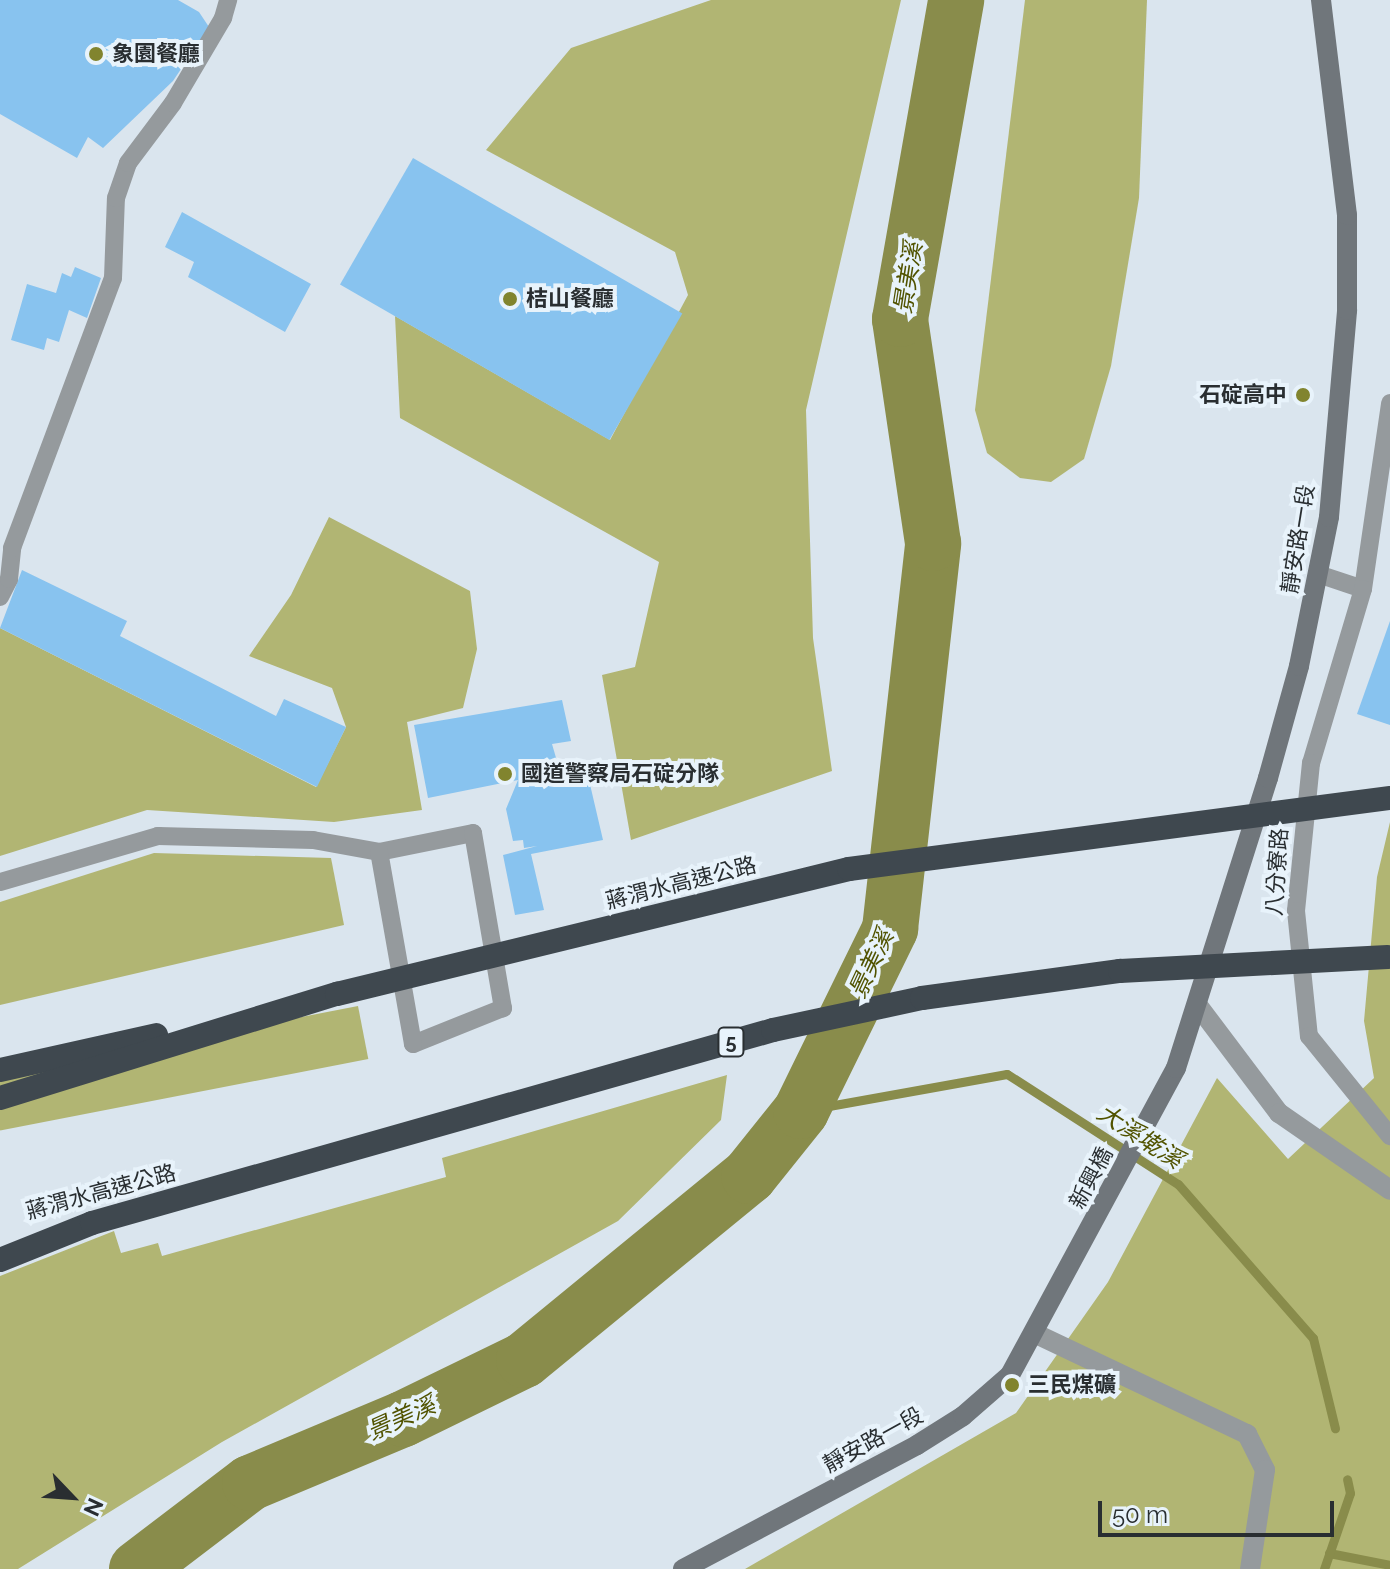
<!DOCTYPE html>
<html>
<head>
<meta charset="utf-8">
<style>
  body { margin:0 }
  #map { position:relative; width:1390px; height:1569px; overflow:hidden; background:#dae5ee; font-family:Raleway,"Noto Sans TC",sans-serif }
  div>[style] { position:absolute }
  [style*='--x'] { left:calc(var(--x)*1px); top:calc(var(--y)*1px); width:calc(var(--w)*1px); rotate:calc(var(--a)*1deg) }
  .forest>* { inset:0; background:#b1b573; transform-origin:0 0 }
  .stream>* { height:9px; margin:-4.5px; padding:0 4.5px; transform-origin:4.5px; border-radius:4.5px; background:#898c4b }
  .river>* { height:56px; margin:-28px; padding:0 28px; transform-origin:28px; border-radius:28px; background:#898c4b }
  .building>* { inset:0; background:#88c3ef; transform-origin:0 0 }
  .service>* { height:18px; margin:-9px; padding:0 9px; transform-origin:9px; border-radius:9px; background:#959a9d }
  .minor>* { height:20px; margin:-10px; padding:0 10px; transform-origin:10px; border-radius:10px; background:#959a9d }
  .tertiary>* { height:20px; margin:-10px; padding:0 10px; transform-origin:10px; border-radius:10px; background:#959a9d }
  .secondary>* { height:20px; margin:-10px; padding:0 10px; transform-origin:10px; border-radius:10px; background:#70767b }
  .motorway>* { height:24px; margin:-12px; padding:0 12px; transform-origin:12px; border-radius:12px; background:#3f484f }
  .motorway-bridge>* { height:24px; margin:-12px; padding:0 12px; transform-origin:12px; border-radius:12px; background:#3f484f }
  .dots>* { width:22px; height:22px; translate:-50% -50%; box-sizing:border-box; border:4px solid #e8f3fb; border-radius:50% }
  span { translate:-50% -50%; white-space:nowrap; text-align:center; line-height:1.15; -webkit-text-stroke:8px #e8f3fb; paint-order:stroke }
  .shield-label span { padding:2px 6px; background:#e8f3fb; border:2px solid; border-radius:6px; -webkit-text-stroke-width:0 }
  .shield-label { font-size:20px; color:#292e31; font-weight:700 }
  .poi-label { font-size:22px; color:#292e31; font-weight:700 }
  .left { translate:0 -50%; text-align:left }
  .right { translate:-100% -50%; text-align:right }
  .street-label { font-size:22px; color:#292e31 }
  .water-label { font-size:24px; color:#515300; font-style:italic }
  .north { position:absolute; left:32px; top:1457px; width:80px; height:80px; -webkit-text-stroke:6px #e8f3fb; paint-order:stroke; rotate:115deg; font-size:22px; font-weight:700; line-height:32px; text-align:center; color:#292e31 }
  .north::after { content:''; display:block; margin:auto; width:28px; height:36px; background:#292e31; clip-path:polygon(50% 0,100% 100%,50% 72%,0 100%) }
  .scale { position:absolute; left:1098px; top:1501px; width:236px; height:36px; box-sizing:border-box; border:4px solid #292e31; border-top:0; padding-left:10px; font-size:24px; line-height:28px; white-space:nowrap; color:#292e31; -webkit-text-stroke:6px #e8f3fb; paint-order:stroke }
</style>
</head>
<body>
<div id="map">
  <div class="forest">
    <div style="clip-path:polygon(711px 0,901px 0,806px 410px,813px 638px,832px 771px,631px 840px,602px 675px,635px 667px,659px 562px,400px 418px,395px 316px,610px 440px,688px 295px,675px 252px,486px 150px,571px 48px)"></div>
    <div style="clip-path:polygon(1025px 0,1147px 0,1139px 198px,1111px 366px,1084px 459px,1051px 482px,1020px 478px,987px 453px,975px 410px)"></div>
    <div style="clip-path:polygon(329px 517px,470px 591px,477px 649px,463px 708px,407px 722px,422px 810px,334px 822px,147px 810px,0 856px,0 628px,316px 787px,346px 727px,332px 688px,249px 656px,291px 595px)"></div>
    <div style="clip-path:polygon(1390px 822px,1390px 1569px,745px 1569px,1016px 1413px,1108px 1282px,1217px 1078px,1288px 1159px,1374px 1078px,1364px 1021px,1377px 877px)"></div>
    <div style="clip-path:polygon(154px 853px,331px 858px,344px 925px,0 1005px,0 902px)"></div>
    <div style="left:358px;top:1006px;width:54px;height:375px;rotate:79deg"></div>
    <div style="clip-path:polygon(727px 1075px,721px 1120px,618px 1221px,222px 1442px,18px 1569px,0 1569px,0 1276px,114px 1231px,121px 1253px,158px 1243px,162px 1256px,446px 1177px,442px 1158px)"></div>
  </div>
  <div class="stream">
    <div style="--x:801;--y:1111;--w:209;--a:-10.2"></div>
    <div style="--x:1007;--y:1074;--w:203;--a:32.8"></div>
    <div style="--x:1178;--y:1184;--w:205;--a:48.8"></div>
    <div style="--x:1313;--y:1338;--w:93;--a:76.3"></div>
    <div style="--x:1329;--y:1553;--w:62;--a:11.1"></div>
    <div style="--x:1324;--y:1569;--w:80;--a:-71.1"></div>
    <div style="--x:1350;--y:1493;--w:14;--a:-102"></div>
  </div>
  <div class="river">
    <div style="--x:137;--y:1569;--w:142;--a:-37.3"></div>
    <div style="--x:250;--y:1483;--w:166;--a:-22.7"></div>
    <div style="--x:403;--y:1419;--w:135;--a:-26"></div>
    <div style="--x:524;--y:1360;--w:291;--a:-39.3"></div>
    <div style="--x:749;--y:1176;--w:83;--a:-51.3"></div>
    <div style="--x:801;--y:1111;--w:203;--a:-63.9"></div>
    <div style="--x:890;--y:929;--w:388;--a:-83.6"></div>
    <div style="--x:933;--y:543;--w:226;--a:-98.4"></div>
    <div style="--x:900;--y:319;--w:324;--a:-80"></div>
  </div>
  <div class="building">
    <div style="clip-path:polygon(0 0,178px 0,199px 12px,209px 27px,173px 81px,103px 148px,88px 137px,77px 158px,0 114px)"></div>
    <div style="left:413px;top:158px;width:311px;height:146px;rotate:30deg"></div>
    <div style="clip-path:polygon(182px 212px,311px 284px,285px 332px,188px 277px,194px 262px,165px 247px)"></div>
    <div style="clip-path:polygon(75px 267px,101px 278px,87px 318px,69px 310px,59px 342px,47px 338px,44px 350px,11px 340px,27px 284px,56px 293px,62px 273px,71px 277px)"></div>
    <div style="clip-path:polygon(22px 570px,127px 621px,120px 636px,276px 716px,284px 699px,346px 727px,317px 787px,0 628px)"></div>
    <div style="clip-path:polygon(1390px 621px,1390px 725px,1357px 714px)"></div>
    <div style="clip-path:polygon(562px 700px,571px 741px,552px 744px,559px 768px,585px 763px,603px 840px,531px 854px,544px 910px,515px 915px,503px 855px,537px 846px,524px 848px,523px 840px,513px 841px,506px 809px,518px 780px,428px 798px,414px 725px)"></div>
  </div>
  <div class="service">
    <div style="--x:1318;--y:574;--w:47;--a:18.4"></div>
    <div style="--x:1363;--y:589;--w:188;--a:-81.7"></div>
    <div style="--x:1363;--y:589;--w:182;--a:106.6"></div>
    <div style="--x:1311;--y:763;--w:149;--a:95.8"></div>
    <div style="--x:1296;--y:911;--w:126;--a:84.1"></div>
    <div style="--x:1309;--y:1036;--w:129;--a:51"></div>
    <div style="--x:0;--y:597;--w:20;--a:-63"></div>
    <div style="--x:9;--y:579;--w:31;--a:-84"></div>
    <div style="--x:12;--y:548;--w:288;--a:-69.5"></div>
    <div style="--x:113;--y:278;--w:80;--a:-87.9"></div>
    <div style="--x:116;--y:198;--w:37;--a:-71"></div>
    <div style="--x:128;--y:163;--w:75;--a:-53.1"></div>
    <div style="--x:173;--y:103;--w:99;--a:-59.5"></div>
    <div style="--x:223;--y:18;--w:19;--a:-74"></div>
    <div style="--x:0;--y:882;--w:165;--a:-16.2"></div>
    <div style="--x:158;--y:836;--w:155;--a:1.5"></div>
    <div style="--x:313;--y:840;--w:67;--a:10.3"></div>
    <div style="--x:379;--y:852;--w:96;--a:-11.4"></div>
    <div style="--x:473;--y:833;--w:178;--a:80.3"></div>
    <div style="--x:503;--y:1008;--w:97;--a:158.2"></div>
    <div style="--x:413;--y:1044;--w:195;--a:-100"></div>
  </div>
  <div class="minor">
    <div style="--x:1199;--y:1007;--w:133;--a:53"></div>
    <div style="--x:1279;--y:1113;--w:135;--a:34.7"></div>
  </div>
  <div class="tertiary">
    <div style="--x:1034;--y:1333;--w:236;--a:25.4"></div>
    <div style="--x:1247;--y:1434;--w:40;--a:63.4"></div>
    <div style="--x:1265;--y:1470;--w:100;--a:98.6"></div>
  </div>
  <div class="secondary">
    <div style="--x:683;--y:1569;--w:265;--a:-27.9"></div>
    <div style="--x:917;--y:1445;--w:54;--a:-32.2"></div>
    <div style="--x:963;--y:1416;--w:62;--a:-41.1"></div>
    <div style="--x:1010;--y:1375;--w:349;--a:-61.6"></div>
    <div style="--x:1176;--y:1068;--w:304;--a:-72.4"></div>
    <div style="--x:1268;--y:778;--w:116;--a:-74.5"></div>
    <div style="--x:1299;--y:666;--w:152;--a:-78.6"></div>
    <div style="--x:1329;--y:517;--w:208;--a:-85"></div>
    <div style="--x:1347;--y:310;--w:95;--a:-90"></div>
    <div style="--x:1347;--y:215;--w:217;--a:-96.9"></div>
  </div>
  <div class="motorway">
    <div style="--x:0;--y:1070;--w:160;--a:-12.6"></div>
    <div style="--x:0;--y:1098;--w:353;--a:-17.2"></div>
    <div style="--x:0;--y:1260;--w:99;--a:-21.9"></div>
  </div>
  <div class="motorway-bridge">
    <div style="--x:337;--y:994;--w:527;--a:-13.72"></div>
    <div style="--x:849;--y:869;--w:546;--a:-7.48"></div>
    <div style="--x:92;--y:1223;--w:708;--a:-15.82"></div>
    <div style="--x:773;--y:1030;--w:152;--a:-12.1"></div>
    <div style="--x:922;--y:998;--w:200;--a:-7.8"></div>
    <div style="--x:1120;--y:971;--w:268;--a:-3"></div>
  </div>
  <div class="dots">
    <div style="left:96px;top:54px;background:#81842e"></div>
    <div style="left:510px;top:299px;background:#81842e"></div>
    <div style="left:1303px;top:395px;background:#81842e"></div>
    <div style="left:505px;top:774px;background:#81842e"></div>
    <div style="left:1012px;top:1385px;background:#81842e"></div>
  </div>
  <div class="shield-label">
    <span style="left:731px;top:1042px">5</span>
  </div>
  <div class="poi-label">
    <span class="left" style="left:112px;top:54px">象園餐廳</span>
    <span class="left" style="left:526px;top:299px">桔山餐廳</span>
    <span class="right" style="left:1287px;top:395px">石碇高中</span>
    <span class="left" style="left:521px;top:774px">國道警察局石碇分隊</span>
    <span class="left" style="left:1028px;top:1385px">三民煤礦</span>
  </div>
  <div class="street-label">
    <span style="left:1298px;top:539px;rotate:-81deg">靜安路一段</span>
    <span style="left:1277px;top:872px;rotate:-86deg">八分寮路</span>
    <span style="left:681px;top:883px;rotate:-14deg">蔣渭水高速公路</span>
    <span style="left:1091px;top:1178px;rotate:-62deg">新興橋</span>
    <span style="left:101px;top:1192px;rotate:-15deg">蔣渭水高速公路</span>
    <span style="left:873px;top:1440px;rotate:-29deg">靜安路一段</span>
  </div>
  <div class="water-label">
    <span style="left:908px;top:278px;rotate:-81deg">景美溪</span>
    <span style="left:871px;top:964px;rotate:-65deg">景美溪</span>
    <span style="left:1140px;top:1136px;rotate:33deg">大溪墘溪</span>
    <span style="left:401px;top:1418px;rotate:-24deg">景美溪</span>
  </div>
  <div class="north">N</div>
  <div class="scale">50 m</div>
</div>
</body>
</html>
